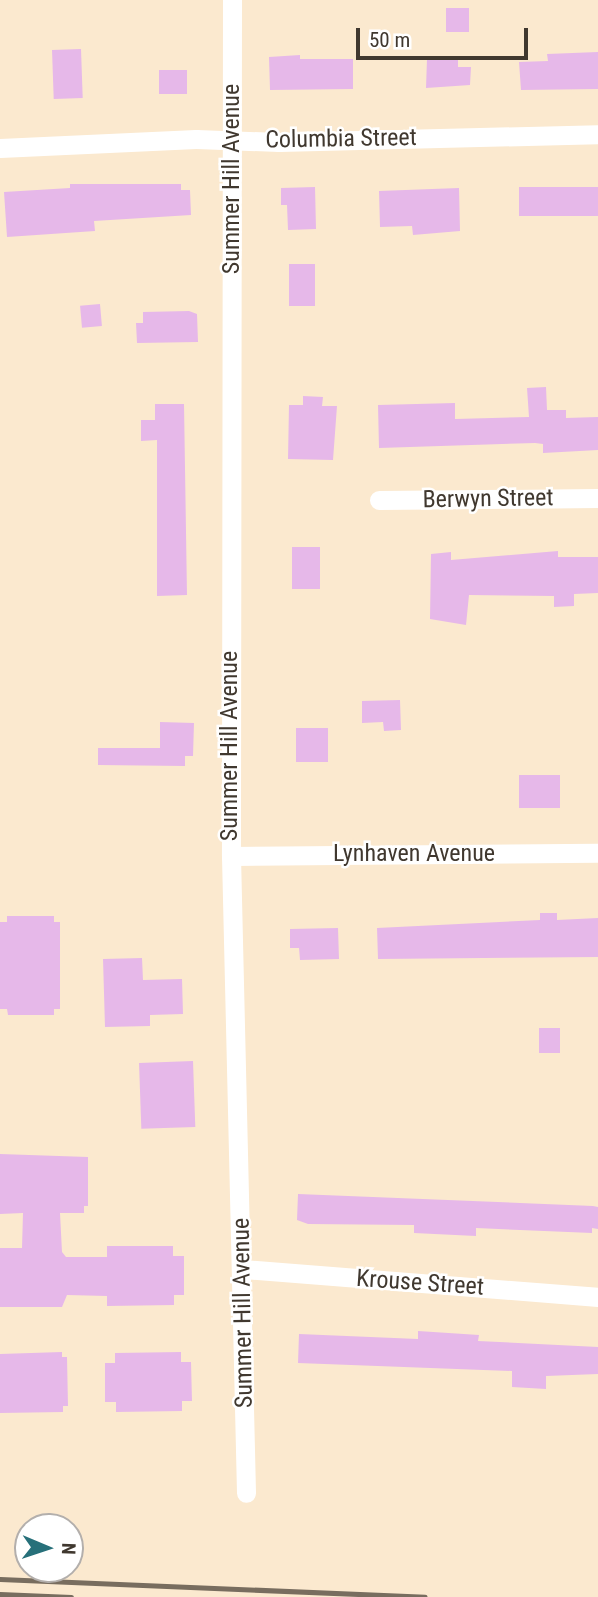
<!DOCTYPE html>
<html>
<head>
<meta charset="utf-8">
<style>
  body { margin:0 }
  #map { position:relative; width:598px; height:1597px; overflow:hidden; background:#fbe9cf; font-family:"Roboto Condensed",sans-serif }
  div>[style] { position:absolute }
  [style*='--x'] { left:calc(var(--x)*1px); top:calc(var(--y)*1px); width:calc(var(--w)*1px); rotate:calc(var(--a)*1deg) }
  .building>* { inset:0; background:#e6b8e9; transform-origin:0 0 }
  .minor>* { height:19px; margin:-9.5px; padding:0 9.5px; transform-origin:9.5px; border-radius:9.5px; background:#fff }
  .rail>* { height:5px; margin:-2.5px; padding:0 2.5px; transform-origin:2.5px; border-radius:2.5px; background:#786d5f }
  span { translate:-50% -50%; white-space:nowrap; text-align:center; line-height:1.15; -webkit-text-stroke:5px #fff; paint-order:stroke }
  .street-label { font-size:24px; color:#40382f }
  .north { position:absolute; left:14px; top:1513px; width:70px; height:70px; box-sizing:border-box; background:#fff; border:2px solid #b3afac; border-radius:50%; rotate:92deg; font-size:19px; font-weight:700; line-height:28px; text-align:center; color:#40382f }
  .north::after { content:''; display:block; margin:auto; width:24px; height:32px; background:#27707a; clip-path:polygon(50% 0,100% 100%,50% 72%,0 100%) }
  .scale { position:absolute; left:356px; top:28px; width:172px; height:32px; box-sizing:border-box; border:4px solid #40382f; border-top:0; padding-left:9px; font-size:21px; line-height:24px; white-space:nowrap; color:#40382f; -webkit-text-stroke:5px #fff; paint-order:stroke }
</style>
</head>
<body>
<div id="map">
  <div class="building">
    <div style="left:446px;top:8px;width:23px;height:24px"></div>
    <div style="left:81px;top:49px;width:49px;height:29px;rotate:88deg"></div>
    <div style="clip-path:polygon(598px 52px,598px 89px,521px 90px,519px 62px,548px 61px,547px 54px)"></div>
    <div style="clip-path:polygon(300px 55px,300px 59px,353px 59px,353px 89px,270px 90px,269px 57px)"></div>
    <div style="clip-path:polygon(427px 59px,458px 59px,458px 67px,471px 67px,470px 85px,426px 88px)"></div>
    <div style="left:187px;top:70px;width:24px;height:28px;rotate:90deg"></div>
    <div style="clip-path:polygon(70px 184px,181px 184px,181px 190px,190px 190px,191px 215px,94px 221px,95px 231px,7px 237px,4px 192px,70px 188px)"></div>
    <div style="clip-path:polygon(315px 187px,316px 229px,288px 230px,287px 205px,281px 205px,281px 188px)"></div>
    <div style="left:598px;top:187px;width:29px;height:79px;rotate:90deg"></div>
    <div style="clip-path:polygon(459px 188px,460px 231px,413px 235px,412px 226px,380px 227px,379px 191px)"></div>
    <div style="left:289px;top:264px;width:26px;height:42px"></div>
    <div style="left:100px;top:304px;width:22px;height:20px;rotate:85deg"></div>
    <div style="clip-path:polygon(189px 311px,197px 314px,198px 342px,137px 343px,136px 323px,143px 323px,143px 312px)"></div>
    <div style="clip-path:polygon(546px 387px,547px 410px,566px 410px,566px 418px,598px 417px,598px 450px,543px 453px,543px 444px,535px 443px,379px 448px,378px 405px,455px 403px,455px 419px,529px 417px,527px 388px)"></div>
    <div style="clip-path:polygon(303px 396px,323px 397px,322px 406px,337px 406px,333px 460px,288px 459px,289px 405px,303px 405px)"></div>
    <div style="clip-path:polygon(155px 404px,184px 404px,187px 595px,157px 596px,157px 440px,141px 441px,141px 420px,155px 420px)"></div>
    <div style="left:292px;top:547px;width:28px;height:42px"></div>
    <div style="clip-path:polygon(558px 551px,558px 557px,598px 557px,598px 593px,574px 594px,574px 606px,554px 607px,554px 596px,469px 595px,466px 625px,430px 619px,431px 554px,451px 552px,451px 560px)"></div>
    <div style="clip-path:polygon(400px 700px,401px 730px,384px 731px,383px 722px,362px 723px,362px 701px)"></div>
    <div style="clip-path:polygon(160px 722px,194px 723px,193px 756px,185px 756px,185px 766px,98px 765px,98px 748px,160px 748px)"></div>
    <div style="left:296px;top:728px;width:32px;height:34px"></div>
    <div style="left:519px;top:775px;width:41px;height:33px"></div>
    <div style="clip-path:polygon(540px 913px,557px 913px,557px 920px,598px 918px,598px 957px,378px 959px,377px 928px,540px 920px)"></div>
    <div style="clip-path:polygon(7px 916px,54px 916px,54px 922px,60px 922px,60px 1009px,54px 1009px,54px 1015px,8px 1015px,7px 1009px,0 1009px,0 922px,7px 922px)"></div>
    <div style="clip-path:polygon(338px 928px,339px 959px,300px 960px,299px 948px,290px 948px,290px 929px)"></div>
    <div style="clip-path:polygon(142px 958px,143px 980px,182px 979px,183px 1014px,150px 1015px,150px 1026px,105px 1027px,103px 959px)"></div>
    <div style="left:539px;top:1028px;width:21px;height:25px"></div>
    <div style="left:193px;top:1061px;width:66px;height:54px;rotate:88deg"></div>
    <div style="clip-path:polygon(0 1154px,88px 1157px,88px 1206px,84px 1206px,84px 1213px,60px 1213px,62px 1252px,66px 1257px,107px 1257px,107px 1246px,173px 1246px,173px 1256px,184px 1256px,184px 1295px,174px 1295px,174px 1305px,107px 1306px,107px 1296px,67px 1295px,62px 1307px,0 1307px,0 1248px,22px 1248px,23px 1213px,0 1214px)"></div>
    <div style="clip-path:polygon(298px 1194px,593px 1206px,598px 1207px,598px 1229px,592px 1228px,592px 1233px,476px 1228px,476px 1236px,414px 1233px,414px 1225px,308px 1224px,297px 1220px)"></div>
    <div style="clip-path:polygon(418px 1331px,479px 1335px,478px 1341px,598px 1347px,598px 1374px,546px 1376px,546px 1389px,512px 1387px,512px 1371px,298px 1363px,299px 1334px,418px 1339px)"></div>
    <div style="clip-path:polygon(62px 1352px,62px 1357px,67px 1357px,68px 1406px,63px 1406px,63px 1412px,0 1413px,0 1354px)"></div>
    <div style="clip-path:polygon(181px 1352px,181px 1362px,191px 1362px,192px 1401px,182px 1401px,182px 1411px,116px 1412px,116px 1402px,105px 1402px,105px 1363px,115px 1363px,115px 1353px)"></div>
  </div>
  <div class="minor">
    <div style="--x:232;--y:0;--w:856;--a:90.07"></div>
    <div style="--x:231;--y:856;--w:637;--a:88.65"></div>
    <div style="--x:0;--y:148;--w:196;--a:-2.6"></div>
    <div style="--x:196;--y:139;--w:83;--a:2.1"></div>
    <div style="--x:279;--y:142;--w:319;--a:-1.4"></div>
    <div style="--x:379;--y:500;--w:219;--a:-0.5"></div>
    <div style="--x:231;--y:856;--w:367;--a:-0.5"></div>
    <div style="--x:243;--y:1269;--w:356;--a:4.5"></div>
  </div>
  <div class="rail">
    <div style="--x:0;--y:1579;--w:425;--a:2.4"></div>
    <div style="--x:0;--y:1594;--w:71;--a:2.4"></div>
  </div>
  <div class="street-label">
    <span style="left:341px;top:139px;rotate:-1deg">Columbia Street</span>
    <span style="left:232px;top:179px;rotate:-90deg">Summer Hill Avenue</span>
    <span style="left:488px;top:499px;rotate:-1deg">Berwyn Street</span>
    <span style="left:230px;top:746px;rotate:-90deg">Summer Hill Avenue</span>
    <span style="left:414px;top:854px">Lynhaven Avenue</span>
    <span style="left:420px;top:1283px;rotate:4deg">Krouse Street</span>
    <span style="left:243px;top:1313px;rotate:-91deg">Summer Hill Avenue</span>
  </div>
  <div class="north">N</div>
  <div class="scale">50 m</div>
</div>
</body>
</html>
